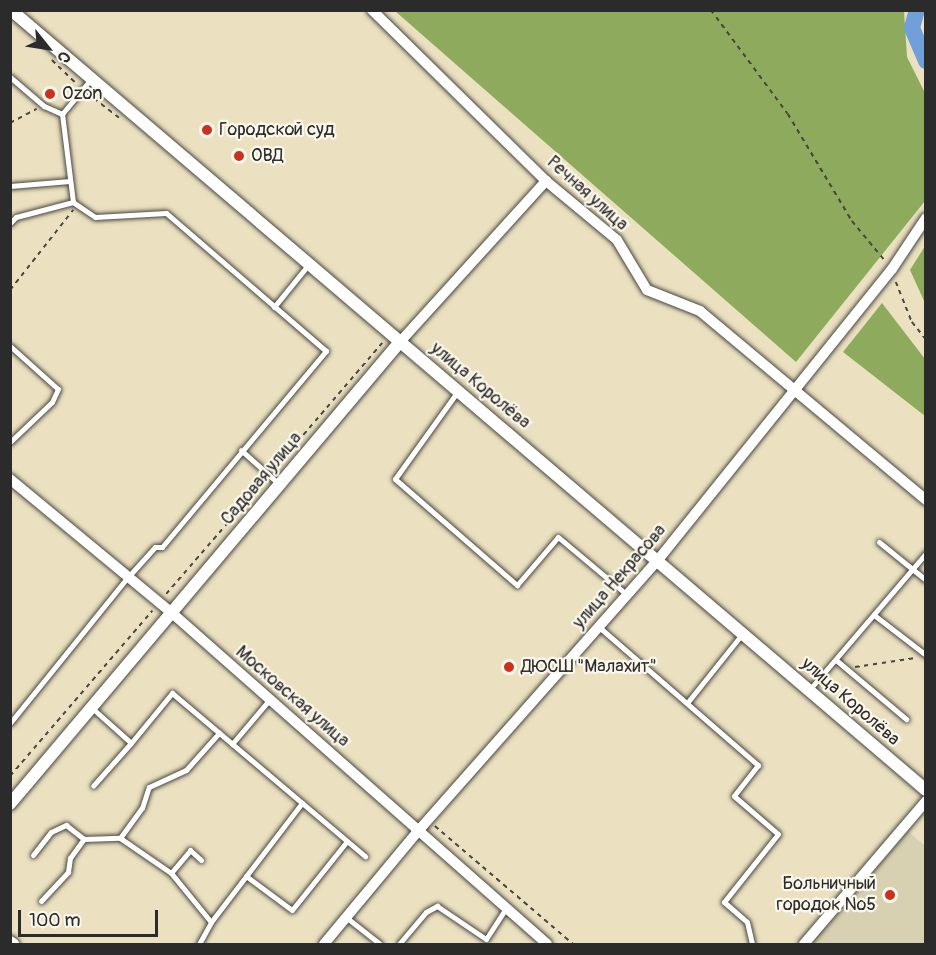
<!DOCTYPE html>
<html>
<head>
<meta charset="utf-8">
<style>
  body { margin:0 }
  #map { position:relative; width:936px; height:955px; overflow:hidden; background:#ebe1c0; font-family:Pangolin,sans-serif }
  div>[style] { position:absolute }
  [style*='--x'] { left:calc(var(--x)*1px); top:calc(var(--y)*1px); width:calc(var(--w)*1px); rotate:calc(var(--a)*1deg) }
  .built>* { inset:0; background:#d7d1b1 }
  .forest>* { inset:0; background:#8eaa5d }
  .river>* { height:16px; margin:-8px; padding:0 8px; transform-origin:8px; border-radius:8px; background:#709fd9 }
  .path>* { height:1.5px; margin-top:-0.75px; transform-origin:0; background:repeating-linear-gradient(90deg,#484641 0 4.5px,transparent 0 9px) }
  .roads { filter:drop-shadow(0 0 2px #484641) drop-shadow(0 0 2px #484641) }
  .service>* { height:5px; margin:-2.5px; padding:0 2.5px; transform-origin:2.5px; border-radius:2.5px; background:#fff }
  .minor>* { height:10px; margin:-5px; padding:0 5px; transform-origin:5px; border-radius:5px; background:#fff }
  .tertiary>* { height:12px; margin:-6px; padding:0 6px; transform-origin:6px; border-radius:6px; background:#fff }
  .dots>* { width:16px; height:16px; translate:-50% -50%; box-sizing:border-box; border:3px solid #fbf7ec; border-radius:50% }
  span { translate:-50% -50%; white-space:nowrap; text-align:center; line-height:1.15; -webkit-text-stroke:4.5px #fbf7ec; paint-order:stroke }
  .poi-label { font-size:18px; color:#2b2b2b }
  .left { translate:0 -50%; text-align:left }
  .right { translate:-100% -50%; text-align:right }
  .street-label { font-size:18px; color:#2b2b2b }
  .frame { position:absolute; inset:0; border:12px solid #2b2b2b; pointer-events:none }
  .north { position:absolute; left:18px; top:18px; width:60px; height:60px; -webkit-text-stroke:4px #fbf7ec; paint-order:stroke; rotate:120deg; font-size:16px; font-weight:700; line-height:24px; text-align:center; color:#2b2b2b }
  .north::after { content:''; display:block; margin:auto; width:21px; height:27px; background:#2b2b2b; clip-path:polygon(50% 0,100% 100%,50% 72%,0 100%) }
  .scale { position:absolute; left:18px; top:910px; width:140px; height:27px; box-sizing:border-box; border:3px solid #2b2b2b; border-top:0; padding-left:8px; font-size:18px; line-height:21px; white-space:nowrap; color:#2b2b2b; -webkit-text-stroke:4px #fbf7ec; paint-order:stroke }
</style>
</head>
<body>
<div id="map">
  <div class="built">
    <div style="clip-path:polygon(908px 831px,925px 846px,925px 944px,812px 944px)"></div>
  </div>
  <div class="forest">
    <div style="clip-path:polygon(395px 11px,904px 11px,907px 57px,925px 93px,925px 201px,796px 362px)"></div>
    <div style="clip-path:polygon(925px 246px,925px 303px,910px 270px)"></div>
    <div style="clip-path:polygon(882px 303px,925px 359px,925px 416px,843px 352px)"></div>
  </div>
  <div class="river">
    <div style="--x:917;--y:10;--w:19;--a:106"></div>
    <div style="--x:912;--y:28;--w:36;--a:67"></div>
  </div>
  <div class="path">
    <div style="--x:711;--y:10;--w:129;--a:53.5"></div>
    <div style="--x:788;--y:114;--w:125;--a:59.1"></div>
    <div style="--x:852;--y:221;--w:53;--a:50.3"></div>
    <div style="--x:52;--y:60;--w:35;--a:44"></div>
    <div style="--x:87;--y:93;--w:44;--a:37.6"></div>
    <div style="--x:10;--y:123;--w:30;--a:-28"></div>
    <div style="--x:896;--y:282;--w:43;--a:68.2"></div>
    <div style="--x:912;--y:322;--w:22;--a:51"></div>
    <div style="--x:10;--y:290;--w:102;--a:-51.8"></div>
    <div style="--x:274;--y:469;--w:166;--a:-49.4"></div>
    <div style="--x:166;--y:594;--w:148;--a:-49.1"></div>
    <div style="--x:855;--y:667;--w:61;--a:-8.5"></div>
    <div style="--x:10;--y:776;--w:218;--a:-49.3"></div>
    <div style="--x:435;--y:826;--w:182;--a:40.5"></div>
  </div>
  <div class="roads">
    <div class="service">
      <div style="--x:10;--y:77;--w:45;--a:40.5"></div>
      <div style="--x:44;--y:106;--w:20;--a:24"></div>
      <div style="--x:10;--y:186;--w:60;--a:-4.8"></div>
      <div style="--x:10;--y:223;--w:8;--a:-45"></div>
      <div style="--x:16;--y:217;--w:59;--a:-14.7"></div>
      <div style="--x:73;--y:202;--w:89;--a:-97.1"></div>
      <div style="--x:62;--y:114;--w:45;--a:-50.4"></div>
      <div style="--x:274;--y:307;--w:55;--a:-50.9"></div>
      <div style="--x:10;--y:346;--w:64;--a:41.9"></div>
      <div style="--x:58;--y:389;--w:14;--a:115"></div>
      <div style="--x:52;--y:402;--w:58;--a:136.4"></div>
      <div style="--x:458;--y:391;--w:108;--a:125.6"></div>
      <div style="--x:395;--y:479;--w:162;--a:41"></div>
      <div style="--x:517;--y:585;--w:63;--a:-49.5"></div>
      <div style="--x:558;--y:537;--w:90;--a:40"></div>
      <div style="--x:241;--y:450;--w:52;--a:41.9"></div>
      <div style="--x:879;--y:542;--w:60;--a:39"></div>
      <div style="--x:874;--y:615;--w:66;--a:37.6"></div>
      <div style="--x:599;--y:627;--w:211;--a:41"></div>
      <div style="--x:758;--y:765;--w:39;--a:128"></div>
      <div style="--x:734;--y:796;--w:58;--a:40.8"></div>
      <div style="--x:778;--y:834;--w:87;--a:128.5"></div>
      <div style="--x:724;--y:902;--w:30;--a:41"></div>
      <div style="--x:747;--y:922;--w:23;--a:77"></div>
      <div style="--x:836;--y:660;--w:92;--a:40.1"></div>
      <div style="--x:810;--y:689;--w:179;--a:-49.5"></div>
      <div style="--x:687;--y:703;--w:88;--a:-51.4"></div>
      <div style="--x:92;--y:708;--w:52;--a:41.9"></div>
      <div style="--x:131;--y:743;--w:57;--a:131.5"></div>
      <div style="--x:10;--y:723;--w:188;--a:-51.1"></div>
      <div style="--x:128;--y:577;--w:40;--a:-48"></div>
      <div style="--x:155;--y:547;--w:7;--a:0"></div>
      <div style="--x:162;--y:547;--w:256;--a:-50.1"></div>
      <div style="--x:326;--y:351;--w:211;--a:-139.2"></div>
      <div style="--x:166;--y:213;--w:71;--a:176.8"></div>
      <div style="--x:95;--y:217;--w:27;--a:-146"></div>
      <div style="--x:131;--y:743;--w:65;--a:-50.6"></div>
      <div style="--x:172;--y:693;--w:253;--a:40.2"></div>
      <div style="--x:232;--y:744;--w:59;--a:-49.8"></div>
      <div style="--x:33;--y:855;--w:29;--a:-52"></div>
      <div style="--x:51;--y:832;--w:17;--a:-25"></div>
      <div style="--x:66;--y:825;--w:23;--a:38"></div>
      <div style="--x:171;--y:873;--w:30;--a:-50"></div>
      <div style="--x:190;--y:850;--w:15;--a:42"></div>
      <div style="--x:246;--y:876;--w:57;--a:36.5"></div>
      <div style="--x:292;--y:910;--w:88;--a:-51.4"></div>
      <div style="--x:41;--y:901;--w:40;--a:-47"></div>
      <div style="--x:68;--y:872;--w:14;--a:-82"></div>
      <div style="--x:70;--y:858;--w:24;--a:-54"></div>
      <div style="--x:84;--y:839;--w:36;--a:-2"></div>
      <div style="--x:347;--y:918;--w:42;--a:38.2"></div>
      <div style="--x:211;--y:922;--w:150;--a:-52.6"></div>
      <div style="--x:199;--y:944;--w:25;--a:-61"></div>
      <div style="--x:211;--y:922;--w:63;--a:-129.2"></div>
      <div style="--x:171;--y:873;--w:62;--a:-145.5"></div>
      <div style="--x:120;--y:838;--w:37;--a:-54"></div>
      <div style="--x:142;--y:808;--w:22;--a:-72"></div>
      <div style="--x:149;--y:787;--w:41;--a:-24.7"></div>
      <div style="--x:186;--y:770;--w:50;--a:-48.3"></div>
      <div style="--x:399;--y:944;--w:42;--a:-49.8"></div>
      <div style="--x:426;--y:912;--w:13;--a:-29"></div>
      <div style="--x:437;--y:906;--w:59;--a:34"></div>
      <div style="--x:486;--y:939;--w:35;--a:-57"></div>
    </div>
    <div class="minor">
      <div style="--x:372;--y:10;--w:244;--a:44.5"></div>
      <div style="--x:546;--y:181;--w:92;--a:39.7"></div>
      <div style="--x:617;--y:240;--w:58;--a:59"></div>
      <div style="--x:647;--y:290;--w:57;--a:21.6"></div>
      <div style="--x:700;--y:311;--w:295;--a:39.9"></div>
      <div style="--x:399;--y:343;--w:219;--a:-47.8"></div>
      <div style="--x:10;--y:479;--w:210;--a:39.6"></div>
      <div style="--x:172;--y:613;--w:500;--a:41.43"></div>
      <div style="--x:324;--y:944;--w:148;--a:-50.2"></div>
      <div style="--x:419;--y:830;--w:361;--a:-48.5"></div>
      <div style="--x:658;--y:560;--w:373;--a:-51.2"></div>
      <div style="--x:892;--y:269;--w:61;--a:-56.3"></div>
      <div style="--x:804;--y:944;--w:188;--a:-49.5"></div>
    </div>
    <div class="tertiary">
      <div style="--x:11;--y:10;--w:1202;--a:40.45"></div>
      <div style="--x:10;--y:804;--w:603;--a:-49.84"></div>
      <div style="--x:10;--y:942;--w:4;--a:34"></div>
    </div>
  </div>
  <div class="dots">
    <div style="left:50px;top:94px;background:#c8321e"></div>
    <div style="left:207px;top:130px;background:#c8321e"></div>
    <div style="left:239px;top:156px;background:#c8321e"></div>
    <div style="left:509px;top:667px;background:#c8321e"></div>
    <div style="left:890px;top:895px;background:#c8321e"></div>
  </div>
  <div class="poi-label">
    <span class="left" style="left:62px;top:94px">Ozon</span>
    <span class="left" style="left:219px;top:130px">Городской суд</span>
    <span class="left" style="left:251px;top:156px">ОВД</span>
    <span class="left" style="left:521px;top:667px">ДЮСШ "Малахит"</span>
    <span class="right" style="left:876px;top:895px">Больничный<br>городок №5</span>
  </div>
  <div class="street-label">
    <span style="left:587px;top:194px;rotate:42deg">Речная улица</span>
    <span style="left:480px;top:386px;rotate:40deg">улица Королёва</span>
    <span style="left:262px;top:479px;rotate:-50deg">Садовая улица</span>
    <span style="left:620px;top:577px;rotate:-49deg">улица Некрасова</span>
    <span style="left:292px;top:697px;rotate:41deg">Московская улица</span>
    <span style="left:850px;top:702px;rotate:41deg">улица Королёва</span>
  </div>
  <div class="frame"></div>
  <div class="north">С</div>
  <div class="scale">100 m</div>
</div>
</body>
</html>
